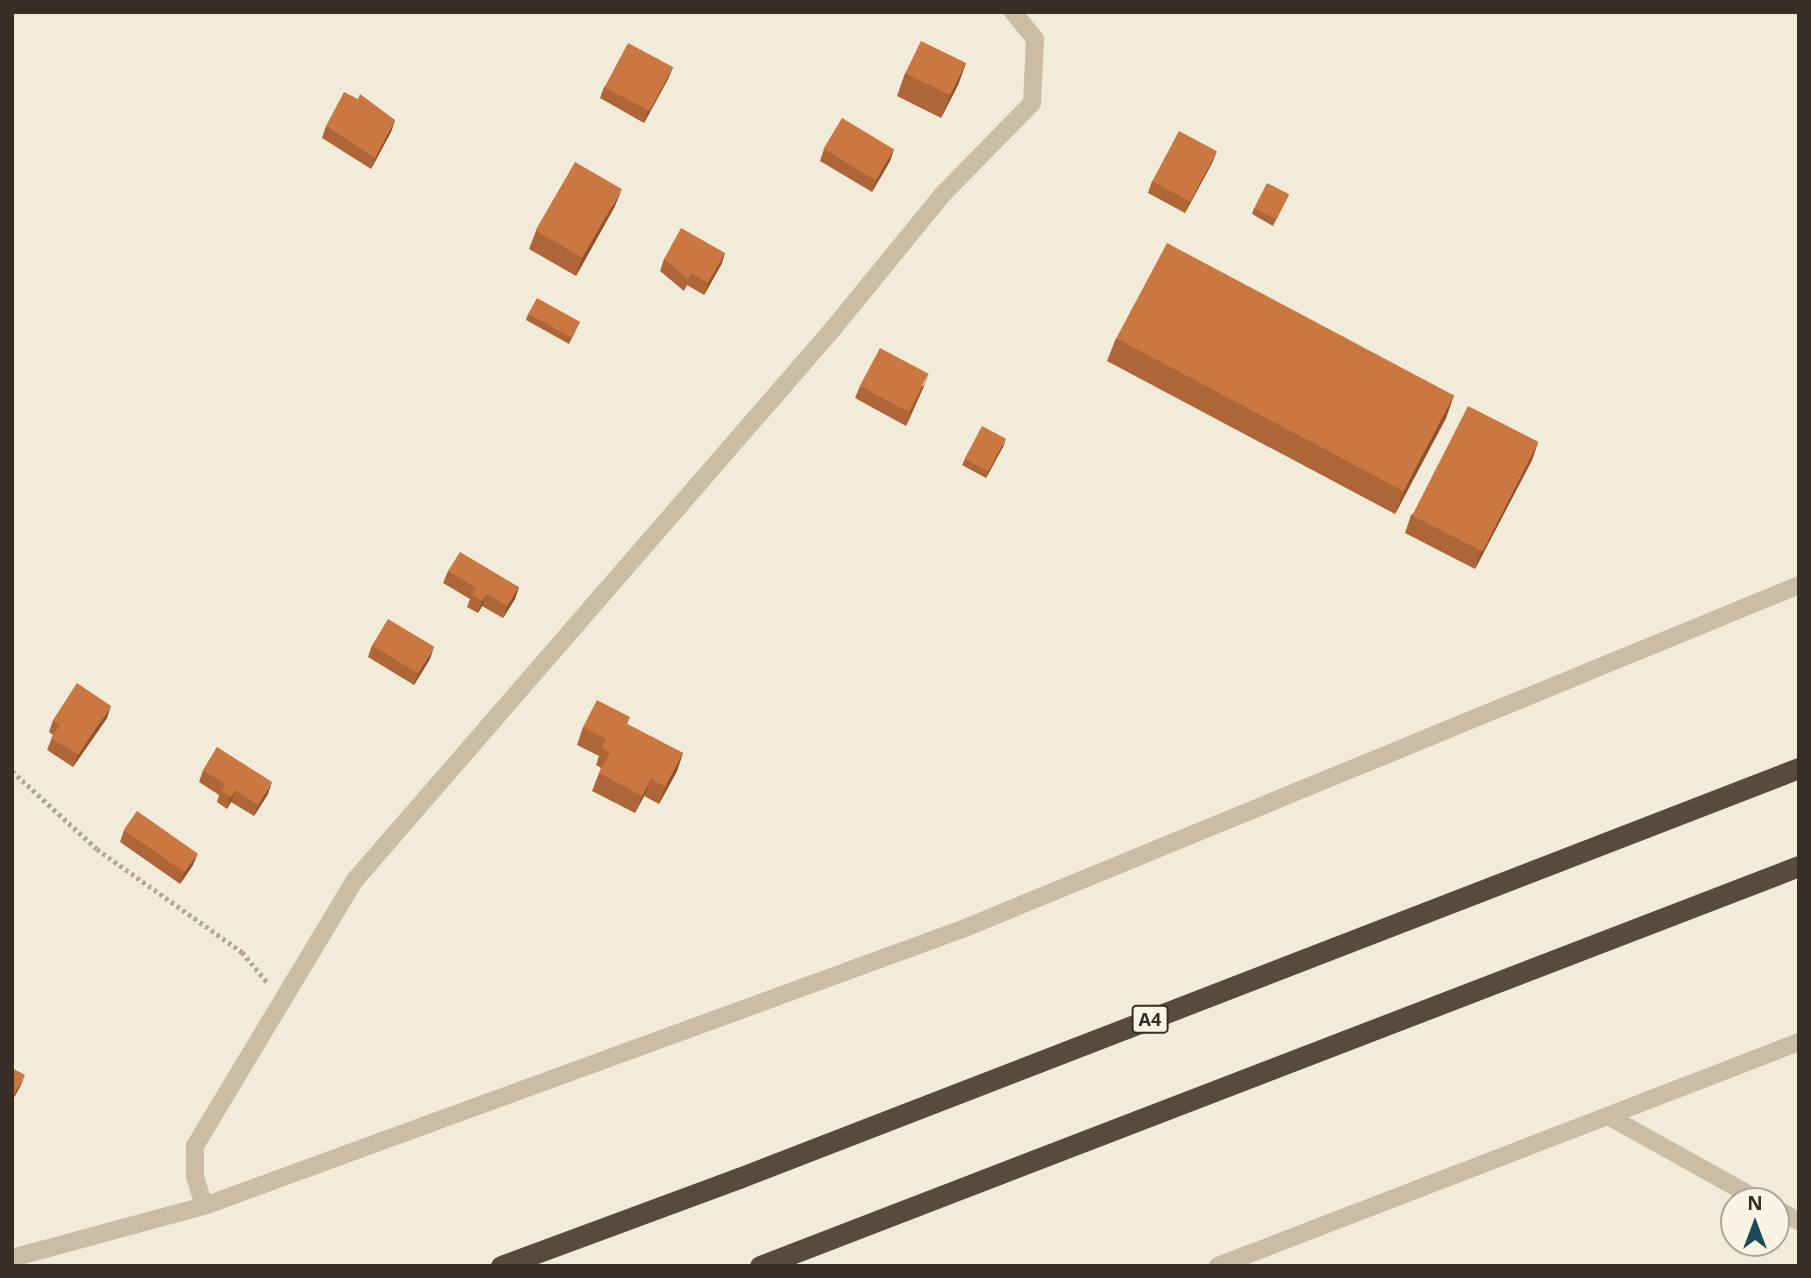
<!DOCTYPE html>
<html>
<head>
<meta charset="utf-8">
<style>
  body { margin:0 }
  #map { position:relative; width:1811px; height:1278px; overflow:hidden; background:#f2ebda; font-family:"Noto Sans",sans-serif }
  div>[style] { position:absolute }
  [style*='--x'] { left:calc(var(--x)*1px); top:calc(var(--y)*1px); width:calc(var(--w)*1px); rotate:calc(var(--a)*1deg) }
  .path>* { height:4.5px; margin-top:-2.25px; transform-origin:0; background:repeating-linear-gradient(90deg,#b7a790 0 3.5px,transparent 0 7px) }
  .service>* { height:18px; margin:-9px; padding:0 9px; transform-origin:9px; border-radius:9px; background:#cbbca6 }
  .minor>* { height:18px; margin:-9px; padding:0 9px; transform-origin:9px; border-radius:9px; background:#cbbca6 }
  .motorway>* { height:21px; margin:-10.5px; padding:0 10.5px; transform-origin:10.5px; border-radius:10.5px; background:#584a3e }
  .wall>* { inset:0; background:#ae6638 }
  .shaded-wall>* { inset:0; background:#8d532e }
  .building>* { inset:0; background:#ca7741; transform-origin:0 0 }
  span { translate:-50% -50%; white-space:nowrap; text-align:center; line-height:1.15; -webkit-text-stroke:6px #faf4e6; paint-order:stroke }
  .shield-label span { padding:2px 5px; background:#faf4e6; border:2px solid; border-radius:5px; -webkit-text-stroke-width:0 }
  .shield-label { font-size:18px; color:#362e27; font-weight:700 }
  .frame { position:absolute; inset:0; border:14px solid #362e27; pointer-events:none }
  .north { position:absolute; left:1720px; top:1187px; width:70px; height:70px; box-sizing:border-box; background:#faf4e6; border:2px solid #aca59a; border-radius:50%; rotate:0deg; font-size:19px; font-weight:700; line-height:28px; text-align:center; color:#362e27 }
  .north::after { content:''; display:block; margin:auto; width:24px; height:32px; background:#1b4b59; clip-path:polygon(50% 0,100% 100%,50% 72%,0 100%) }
</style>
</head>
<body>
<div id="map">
  <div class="path">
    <div style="--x:12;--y:771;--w:115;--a:42.5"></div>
    <div style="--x:97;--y:849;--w:178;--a:35.4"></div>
    <div style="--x:242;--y:952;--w:39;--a:50"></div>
  </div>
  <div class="service">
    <div style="--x:1608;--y:1116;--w:175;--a:29.1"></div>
    <div style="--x:1776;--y:1209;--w:26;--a:28"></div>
  </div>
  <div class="minor">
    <div style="--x:204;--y:1206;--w:31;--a:-107"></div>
    <div style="--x:195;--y:1176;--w:30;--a:-90"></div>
    <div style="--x:195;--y:1146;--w:310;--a:-59"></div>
    <div style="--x:355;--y:880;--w:728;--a:-49.07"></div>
    <div style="--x:832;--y:330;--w:174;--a:-50.8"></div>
    <div style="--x:942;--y:195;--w:129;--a:-45.6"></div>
    <div style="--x:1032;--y:103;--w:64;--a:-87.3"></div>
    <div style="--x:1035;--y:39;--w:35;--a:-129"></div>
    <div style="--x:12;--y:1258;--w:199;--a:-15.2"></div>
    <div style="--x:204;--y:1206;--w:805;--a:-20.06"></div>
    <div style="--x:960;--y:930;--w:907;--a:-22.35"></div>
    <div style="--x:1218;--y:1266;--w:623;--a:-21.08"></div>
  </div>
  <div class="motorway">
    <div style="--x:501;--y:1266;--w:254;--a:-20.3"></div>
    <div style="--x:739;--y:1178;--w:1137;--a:-21.15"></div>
    <div style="--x:760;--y:1266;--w:1113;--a:-21.06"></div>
  </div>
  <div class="wall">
    <div style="clip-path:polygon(966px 63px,958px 85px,941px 118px,897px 96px,905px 73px)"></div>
    <div style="clip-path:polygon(673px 67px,668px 79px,644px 123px,600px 98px,604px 87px)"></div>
    <div style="clip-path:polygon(395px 120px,391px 132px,371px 169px,322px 138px,326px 126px)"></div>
    <div style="clip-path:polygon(824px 149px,894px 149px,890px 161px,872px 192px,820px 161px)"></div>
    <div style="clip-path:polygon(1217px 151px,1212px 163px,1185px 213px,1148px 193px,1152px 181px)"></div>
    <div style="clip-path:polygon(1289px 194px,1273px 226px,1252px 214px,1254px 208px)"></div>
    <div style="clip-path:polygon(615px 206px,576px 276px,529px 249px,536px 231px)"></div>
    <div style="clip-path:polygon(725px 253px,721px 265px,704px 295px,687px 285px,684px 291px,660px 271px,664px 259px)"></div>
    <div style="clip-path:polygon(528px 314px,580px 322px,569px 344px,526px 320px)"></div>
    <div style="clip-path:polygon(1116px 338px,1454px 395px,1446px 418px,1395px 514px,1107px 361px)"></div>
    <div style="clip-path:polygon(860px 386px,924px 386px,906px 426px,855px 398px)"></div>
    <div style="clip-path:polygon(1538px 442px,1532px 460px,1475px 569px,1405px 533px,1411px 515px)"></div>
    <div style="clip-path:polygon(1004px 445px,986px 478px,962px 465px,965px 459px)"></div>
    <div style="clip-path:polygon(448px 571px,519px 587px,515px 599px,503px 618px,482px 606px,478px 613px,467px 607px,470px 599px,443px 583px)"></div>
    <div style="clip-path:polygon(372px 645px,430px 659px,414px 685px,368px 657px)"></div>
    <div style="clip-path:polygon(630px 717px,627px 724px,683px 753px,677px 771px,659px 804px,644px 796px,635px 813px,592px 791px,601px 768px,596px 765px,599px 756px,577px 745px,583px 727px)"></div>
    <div style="clip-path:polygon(107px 718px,73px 767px,47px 750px,53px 735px,49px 732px,53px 720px)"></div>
    <div style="clip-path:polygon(203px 770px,268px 794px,254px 816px,231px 802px,227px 809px,217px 802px,219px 795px,199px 782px)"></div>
    <div style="clip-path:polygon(124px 830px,193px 865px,180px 884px,120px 842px)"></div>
  </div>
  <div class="shaded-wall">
    <div style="clip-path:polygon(966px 63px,958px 85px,941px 118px,950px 95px)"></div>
    <div style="clip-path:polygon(673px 67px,668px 79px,644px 123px,648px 111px)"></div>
    <div style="clip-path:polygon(395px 120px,391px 132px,371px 169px,375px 158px)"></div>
    <div style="clip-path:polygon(894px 149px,890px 161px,872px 192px,876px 180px)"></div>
    <div style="clip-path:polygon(1217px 151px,1212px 163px,1185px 213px,1190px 201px)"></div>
    <div style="clip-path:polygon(622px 189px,615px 206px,576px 276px,582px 258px)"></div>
    <div style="clip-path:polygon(725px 253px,721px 265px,704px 295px,708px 283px)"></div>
    <div style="clip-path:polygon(929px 374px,924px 386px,906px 426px,910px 414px)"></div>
    <div style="clip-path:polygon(1454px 395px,1446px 418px,1395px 514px,1404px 491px)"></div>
    <div style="clip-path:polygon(1006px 439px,1004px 445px,986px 478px,988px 472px)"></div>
    <div style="clip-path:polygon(1538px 442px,1532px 460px,1475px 569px,1481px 551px)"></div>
    <div style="clip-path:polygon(519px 587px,515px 599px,503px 618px,507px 606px)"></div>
    <div style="clip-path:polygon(487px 594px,482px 606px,478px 613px,482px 601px)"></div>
    <div style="clip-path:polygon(434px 647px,430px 659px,414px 685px,418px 673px)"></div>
    <div style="clip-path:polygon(111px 706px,107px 718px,73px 767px,78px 755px)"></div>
    <div style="clip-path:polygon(683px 753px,677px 771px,659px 804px,665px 787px)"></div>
    <div style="clip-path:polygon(651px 779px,644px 796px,635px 813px,642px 796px)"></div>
    <div style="clip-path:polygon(272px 782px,268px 794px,254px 816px,258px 805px)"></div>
    <div style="clip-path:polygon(236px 790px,231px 802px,227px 809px,231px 797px)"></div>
    <div style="clip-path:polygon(198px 853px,193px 865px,180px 884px,184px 872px)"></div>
    <div style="clip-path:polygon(25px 1075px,20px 1087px,12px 1101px,12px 1097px)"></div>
  </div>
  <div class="building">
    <div style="left:921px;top:41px;width:50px;height:36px;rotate:26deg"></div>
    <div style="left:628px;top:43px;width:51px;height:50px;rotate:28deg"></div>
    <div style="clip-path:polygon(344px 92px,358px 99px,360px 94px,395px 120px,375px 158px,326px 126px)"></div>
    <div style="left:842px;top:118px;width:61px;height:36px;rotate:31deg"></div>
    <div style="left:1179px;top:131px;width:43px;height:57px;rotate:28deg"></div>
    <div style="left:575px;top:162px;width:54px;height:79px;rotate:30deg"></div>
    <div style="left:1267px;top:183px;width:25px;height:28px;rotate:27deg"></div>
    <div style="clip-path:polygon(681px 228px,725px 253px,708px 283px,691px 273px,688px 279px,664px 259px)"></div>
    <div style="left:1167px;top:243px;width:325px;height:108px;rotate:28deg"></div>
    <div style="left:537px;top:298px;width:49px;height:18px;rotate:29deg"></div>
    <div style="left:880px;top:348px;width:55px;height:43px;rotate:28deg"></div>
    <div style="left:1468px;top:406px;width:79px;height:123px;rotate:27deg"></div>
    <div style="left:982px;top:426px;width:27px;height:37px;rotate:28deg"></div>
    <div style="clip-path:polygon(460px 552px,519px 587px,507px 606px,487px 594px,482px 601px,472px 595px,476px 588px,448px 571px)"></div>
    <div style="left:388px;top:619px;width:54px;height:31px;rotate:31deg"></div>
    <div style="clip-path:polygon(77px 683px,111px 706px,78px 755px,51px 738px,60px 725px,53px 720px)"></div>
    <div style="clip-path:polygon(597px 700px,630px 717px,627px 724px,683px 753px,665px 787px,651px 779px,642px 796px,599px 773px,610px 752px,602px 748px,606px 739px,583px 727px)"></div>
    <div style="clip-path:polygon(217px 747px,272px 782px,258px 805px,236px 790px,231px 797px,221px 791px,225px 784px,203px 770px)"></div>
    <div style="left:137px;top:811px;width:74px;height:23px;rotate:35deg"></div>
    <div style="clip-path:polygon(12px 1068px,25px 1075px,12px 1097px)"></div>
  </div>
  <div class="shield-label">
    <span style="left:1150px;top:1019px">A4</span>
  </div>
  <div class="frame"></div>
  <div class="north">N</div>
</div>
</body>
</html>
